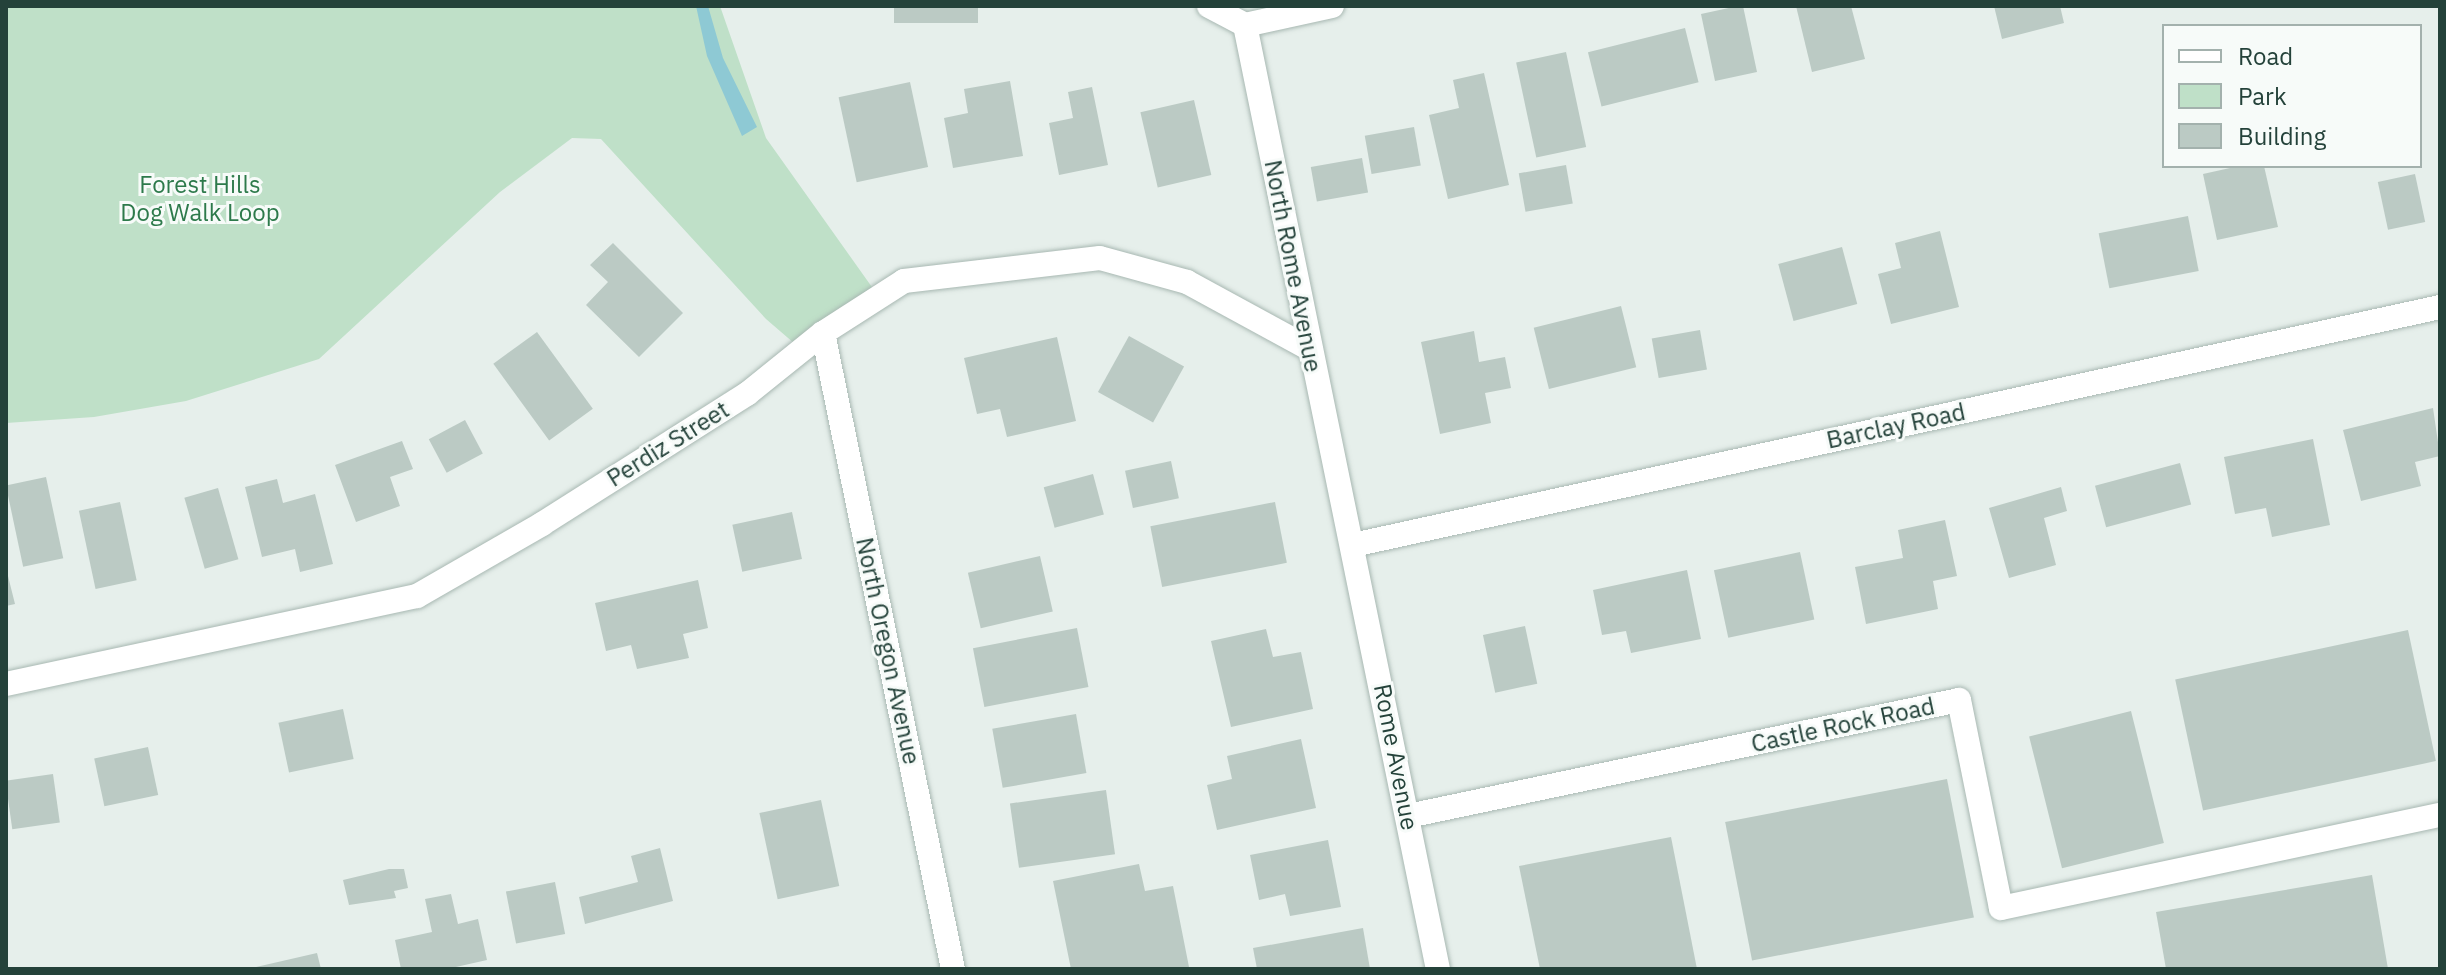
<!DOCTYPE html>
<html>
<head>
<meta charset="utf-8">
<style>
  body { margin:0 }
  #map { position:relative; width:2446px; height:975px; overflow:hidden; background:#e6efeb; font-family:"IBM Plex Sans",sans-serif }
  div>[style] { position:absolute }
  [style*='--x'] { left:calc(var(--x)*1px); top:calc(var(--y)*1px); width:calc(var(--w)*1px); rotate:calc(var(--a)*1deg) }
  .green>* { inset:0; background:#bfe0c8 }
  .water>* { inset:0; background:#8ec9d4 }
  .building>* { inset:0; background:#bbcac4; transform-origin:0 0 }
  .roads { filter:drop-shadow(0 0 2px #a8b8b2) drop-shadow(0 0 2px #a8b8b2) }
  .minor>* { height:24px; margin:-12px; padding:0 12px; transform-origin:12px; border-radius:12px; background:#fff }
  span { translate:-50% -50%; white-space:nowrap; text-align:center; line-height:1.15; -webkit-text-stroke:6px #f7fbf9; paint-order:stroke }
  .park-label { font-size:24px; color:#2d7a4b }
  .street-label { font-size:24px; color:#24423a }
  .frame { position:absolute; inset:0; border:8px solid #24423a; pointer-events:none }
  .legend { position:absolute; left:2162px; top:24px; width:260px; height:144px; box-sizing:border-box; background:#f7fbf9; border:2px solid #a3b1ad; margin:0; padding:10px 14px; list-style:none; font-size:24px; color:#24423a }
  .legend li { display:flex; align-items:center; gap:16px; height:40px }
  .legend b { width:40px; border:2px solid #a3b1ad }
</style>
</head>
<body>
<div id="map">
  <div class="green">
    <div style="clip-path:polygon(6px 6px,720px 6px,766px 138px,879px 297px,802px 350px,766px 319px,601px 139px,572px 138px,500px 192px,319px 359px,186px 401px,94px 417px,6px 423px)"></div>
  </div>
  <div class="water">
    <div style="clip-path:polygon(696px 6px,708px 6px,723px 58px,757px 127px,742px 136px,707px 56px)"></div>
  </div>
  <div class="building">
    <div style="left:894px;top:6px;width:84px;height:17px"></div>
    <div style="clip-path:polygon(1738px 6px,1743px 6px,1757px 72px,1715px 81px,1701px 14px)"></div>
    <div style="clip-path:polygon(1796px 6px,1851px 6px,1865px 59px,1812px 72px)"></div>
    <div style="clip-path:polygon(1994px 6px,2060px 6px,2064px 23px,2002px 39px)"></div>
    <div style="left:1685px;top:28px;width:56px;height:100px;rotate:76deg"></div>
    <div style="left:1566px;top:52px;width:97px;height:51px;rotate:78deg"></div>
    <div style="clip-path:polygon(1484px 73px,1509px 185px,1448px 199px,1429px 115px,1459px 108px,1453px 80px)"></div>
    <div style="clip-path:polygon(1010px 81px,1023px 156px,953px 168px,944px 118px,968px 113px,964px 89px)"></div>
    <div style="left:910px;top:82px;width:87px;height:73px;rotate:78deg"></div>
    <div style="clip-path:polygon(1092px 87px,1108px 165px,1059px 175px,1049px 123px,1073px 118px,1068px 92px)"></div>
    <div style="left:1194px;top:100px;width:77px;height:55px;rotate:77deg"></div>
    <div style="left:1414px;top:127px;width:39px;height:50px;rotate:80deg"></div>
    <div style="left:1362px;top:158px;width:35px;height:52px;rotate:80deg"></div>
    <div style="left:1566px;top:165px;width:39px;height:48px;rotate:80deg"></div>
    <div style="clip-path:polygon(2239px 166px,2264px 166px,2278px 227px,2217px 240px,2203px 174px)"></div>
    <div style="left:2415px;top:174px;width:49px;height:38px;rotate:78deg"></div>
    <div style="left:2188px;top:216px;width:56px;height:91px;rotate:79deg"></div>
    <div style="clip-path:polygon(1940px 231px,1959px 307px,1891px 324px,1878px 274px,1901px 268px,1895px 243px)"></div>
    <div style="clip-path:polygon(613px 243px,683px 313px,639px 357px,586px 305px,608px 282px,590px 265px)"></div>
    <div style="left:1842px;top:247px;width:59px;height:66px;rotate:75deg"></div>
    <div style="left:1621px;top:306px;width:63px;height:90px;rotate:76deg"></div>
    <div style="left:1700px;top:330px;width:40px;height:49px;rotate:80deg"></div>
    <div style="clip-path:polygon(1474px 331px,1479px 362px,1505px 357px,1511px 388px,1485px 393px,1491px 423px,1440px 434px,1421px 342px)"></div>
    <div style="left:537px;top:332px;width:95px;height:54px;rotate:54deg"></div>
    <div style="left:1129px;top:336px;width:63px;height:64px;rotate:29deg"></div>
    <div style="clip-path:polygon(1057px 337px,1076px 421px,1007px 437px,1000px 409px,977px 414px,964px 358px)"></div>
    <div style="clip-path:polygon(2433px 408px,2440px 456px,2415px 462px,2421px 486px,2361px 501px,2343px 430px)"></div>
    <div style="left:465px;top:420px;width:38px;height:41px;rotate:62deg"></div>
    <div style="clip-path:polygon(2313px 439px,2330px 525px,2272px 537px,2266px 508px,2235px 514px,2224px 457px)"></div>
    <div style="clip-path:polygon(402px 441px,413px 469px,390px 477px,400px 506px,356px 522px,335px 465px)"></div>
    <div style="left:1171px;top:461px;width:38px;height:47px;rotate:78deg"></div>
    <div style="left:2180px;top:463px;width:43px;height:88px;rotate:75deg"></div>
    <div style="left:1093px;top:474px;width:42px;height:51px;rotate:75deg"></div>
    <div style="left:46px;top:477px;width:83px;height:41px;rotate:78deg"></div>
    <div style="clip-path:polygon(277px 479px,283px 503px,315px 494px,333px 564px,300px 572px,295px 549px,262px 557px,245px 487px)"></div>
    <div style="clip-path:polygon(2061px 487px,2067px 511px,2044px 518px,2056px 565px,2009px 578px,1989px 508px)"></div>
    <div style="left:218px;top:488px;width:74px;height:35px;rotate:74deg"></div>
    <div style="left:120px;top:502px;width:80px;height:42px;rotate:78deg"></div>
    <div style="left:1275px;top:502px;width:62px;height:127px;rotate:79deg"></div>
    <div style="left:792px;top:512px;width:48px;height:61px;rotate:78deg"></div>
    <div style="clip-path:polygon(1945px 520px,1957px 576px,1933px 581px,1938px 609px,1866px 624px,1855px 567px,1903px 558px,1898px 530px)"></div>
    <div style="left:1800px;top:552px;width:69px;height:88px;rotate:78deg"></div>
    <div style="left:1040px;top:556px;width:57px;height:74px;rotate:77deg"></div>
    <div style="clip-path:polygon(6px 568px,15px 604px,6px 606px)"></div>
    <div style="clip-path:polygon(1687px 570px,1701px 639px,1631px 653px,1626px 631px,1602px 635px,1593px 590px)"></div>
    <div style="clip-path:polygon(698px 580px,708px 628px,683px 634px,689px 658px,637px 669px,631px 645px,606px 651px,595px 603px)"></div>
    <div style="left:1525px;top:626px;width:59px;height:43px;rotate:78deg"></div>
    <div style="left:1077px;top:628px;width:60px;height:106px;rotate:79deg"></div>
    <div style="clip-path:polygon(1266px 629px,1273px 657px,1301px 652px,1313px 709px,1231px 727px,1211px 641px)"></div>
    <div style="left:2408px;top:630px;width:134px;height:238px;rotate:78deg"></div>
    <div style="left:343px;top:709px;width:51px;height:66px;rotate:78deg"></div>
    <div style="left:2131px;top:711px;width:136px;height:105px;rotate:76deg"></div>
    <div style="left:1076px;top:714px;width:60px;height:85px;rotate:80deg"></div>
    <div style="clip-path:polygon(1301px 739px,1316px 808px,1217px 830px,1207px 785px,1232px 779px,1227px 756px)"></div>
    <div style="left:148px;top:747px;width:49px;height:55px;rotate:78deg"></div>
    <div style="left:53px;top:774px;width:49px;height:48px;rotate:82deg"></div>
    <div style="left:1947px;top:779px;width:141px;height:226px;rotate:79deg"></div>
    <div style="left:1106px;top:790px;width:65px;height:97px;rotate:82deg"></div>
    <div style="left:821px;top:800px;width:88px;height:63px;rotate:78deg"></div>
    <div style="clip-path:polygon(1671px 837px,1697px 969px,1540px 969px,1519px 866px)"></div>
    <div style="clip-path:polygon(1328px 840px,1341px 907px,1290px 916px,1285px 894px,1259px 900px,1250px 855px)"></div>
    <div style="clip-path:polygon(660px 848px,673px 901px,585px 924px,579px 897px,638px 882px,631px 856px)"></div>
    <div style="clip-path:polygon(1139px 864px,1145px 891px,1173px 886px,1189px 967px,1071px 969px,1053px 881px)"></div>
    <div style="clip-path:polygon(389px 869px,404px 869px,408px 888px,394px 891px,396px 898px,349px 905px,343px 880px)"></div>
    <div style="clip-path:polygon(2372px 875px,2388px 969px,2166px 969px,2156px 912px)"></div>
    <div style="left:555px;top:882px;width:53px;height:50px;rotate:79deg"></div>
    <div style="clip-path:polygon(451px 894px,458px 924px,478px 919px,487px 960px,447px 969px,401px 969px,395px 940px,432px 932px,425px 899px)"></div>
    <div style="clip-path:polygon(1363px 928px,1370px 969px,1257px 969px,1253px 948px)"></div>
    <div style="clip-path:polygon(317px 953px,321px 969px,253px 969px,252px 968px)"></div>
  </div>
  <div class="roads">
    <div class="minor">
      <div style="--x:1209;--y:6;--w:41;--a:27.8"></div>
      <div style="--x:1245;--y:25;--w:964;--a:78.45"></div>
      <div style="--x:1245;--y:25;--w:89;--a:-12.3"></div>
      <div style="--x:823;--y:333;--w:649;--a:78.45"></div>
      <div style="--x:1353;--y:545;--w:1113;--a:-12.35"></div>
      <div style="--x:6;--y:684;--w:420;--a:-12.1"></div>
      <div style="--x:417;--y:596;--w:144;--a:-29.9"></div>
      <div style="--x:542;--y:524;--w:243;--a:-32.4"></div>
      <div style="--x:747;--y:394;--w:97;--a:-38.8"></div>
      <div style="--x:823;--y:333;--w:96;--a:-32.7"></div>
      <div style="--x:904;--y:281;--w:197;--a:-6.7"></div>
      <div style="--x:1100;--y:258;--w:90;--a:15.4"></div>
      <div style="--x:1187;--y:282;--w:138;--a:28.6"></div>
      <div style="--x:1408;--y:816;--w:563;--a:-11.89"></div>
      <div style="--x:1959;--y:700;--w:212;--a:78.6"></div>
      <div style="--x:2001;--y:908;--w:449;--a:-12"></div>
    </div>
  </div>
  <div class="park-label">
    <span style="left:200px;top:199px">Forest Hills<br>Dog Walk Loop</span>
  </div>
  <div class="street-label">
    <span style="left:1293px;top:266px;rotate:79deg">North Rome Avenue</span>
    <span style="left:1896px;top:426px;rotate:-12deg">Barclay Road</span>
    <span style="left:668px;top:444px;rotate:-32deg">Perdiz Street</span>
    <span style="left:888px;top:651px;rotate:78deg">North Oregon Avenue</span>
    <span style="left:1843px;top:725px;rotate:-12deg">Castle Rock Road</span>
    <span style="left:1396px;top:757px;rotate:79deg">Rome Avenue</span>
  </div>
  <div class="frame"></div>
  <ul class="legend">
  <li><b style="height:10px;background:#fff"></b>Road</li>
  <li><b style="height:22px;background:#bfe0c8"></b>Park</li>
  <li><b style="height:22px;background:#bbcac4"></b>Building</li>
  </ul>
</div>
</body>
</html>
